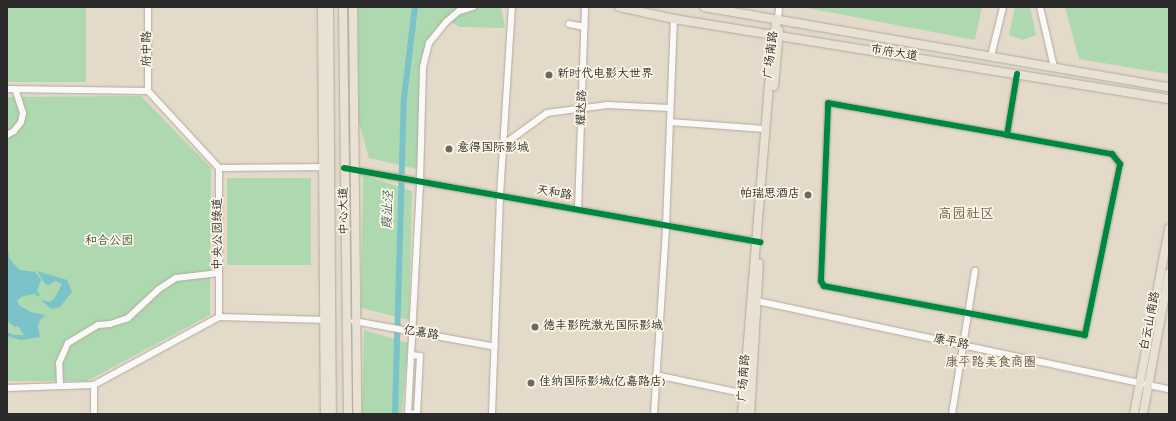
<!DOCTYPE html>
<html>
<head>
<meta charset="utf-8">
<style>
  body { margin:0 }
  #map { position:relative; width:1176px; height:421px; overflow:hidden; background:#e4dac9; font-family:Dekko,"LXGW WenKai TC",sans-serif }
  div>[style] { position:absolute }
  [style*='--x'] { left:calc(var(--x)*1px); top:calc(var(--y)*1px); width:calc(var(--w)*1px); rotate:calc(var(--a)*1deg) }
  .green>* { inset:0; background:#add8b0; transform-origin:0 0 }
  .water>* { inset:0; background:#7ac3c8 }
  .canal>* { height:5.5px; margin:-2.75px; padding:0 2.75px; transform-origin:2.75px; border-radius:2.75px; background:#7ac3c8 }
  .roads { filter:drop-shadow(0 0 1px #b0aa9f) drop-shadow(0 0 1px #b0aa9f) }
  .minor>* { height:6px; margin:-3px; padding:0 3px; transform-origin:3px; border-radius:3px; background:#fbf9f7 }
  .major>* { height:8px; margin:-4px; padding:0 4px; transform-origin:4px; border-radius:4px; background:#eae1d5 }
  .cycleway>* { height:6px; margin:-3px; padding:0 3px; transform-origin:3px; border-radius:3px; background:#00873e }
  .dots>* { width:11px; height:11px; translate:-50% -50%; box-sizing:border-box; border:2px solid #fcf5e5; border-radius:50% }
  span { translate:-50% -50%; white-space:nowrap; text-align:center; line-height:1.15; -webkit-text-stroke:3.5px #fcf5e5; paint-order:stroke }
  .street-label { font-size:12px; color:#2b2b2b }
  .poi-label { font-size:12px; color:#2b2b2b }
  .left { translate:0 -50%; text-align:left }
  .right { translate:-100% -50%; text-align:right }
  .park-label { font-size:12px; color:#405647 }
  .water-label { font-size:13px; color:#375d62; font-style:italic }
  .neighbourhood-label { font-size:13px; color:#6a5a4b }
  .quarter-label { font-size:14px; color:#6a5a4b }
  .frame { position:absolute; inset:0; border:8px solid #2b2b2b; pointer-events:none }
</style>
</head>
<body>
<div id="map">
  <div class="green">
    <div style="left:7px;top:7px;width:79px;height:75px"></div>
    <div style="clip-path:polygon(358px 7px,501px 7px,505px 28px,460px 27px,447px 20px,426px 42px,417px 169px,369px 158px,359px 123px)"></div>
    <div style="clip-path:polygon(802px 7px,982px 7px,975px 40px)"></div>
    <div style="clip-path:polygon(1015px 7px,1030px 7px,1036px 35px,1023px 40px,1009px 35px)"></div>
    <div style="clip-path:polygon(1065px 7px,1169px 7px,1169px 74px,1079px 59px)"></div>
    <div style="clip-path:polygon(141px 96px,211px 168px,210px 315px,87px 381px,7px 381px,7px 97px)"></div>
    <div style="clip-path:polygon(363px 175px,412px 191px,409px 320px,361px 308px)"></div>
    <div style="left:227px;top:178px;width:84px;height:87px"></div>
    <div style="clip-path:polygon(364px 330px,408px 343px,402px 414px,362px 414px)"></div>
  </div>
  <div class="water">
    <div style="clip-path:polygon(7px 239px,9px 258px,13px 263px,20px 270px,35px 272px,41px 280px,37px 291px,40px 295px,38px 297px,35px 294px,29px 295px,21px 297px,17px 301px,20px 306px,31px 312px,45px 315px,40px 320px,38px 326px,40px 337px,21px 340px,7px 336px,7px 332px,13px 335px,24px 335px,18px 326px,15px 327px,7px 321px)"></div>
    <div style="clip-path:polygon(37px 271px,67px 280px,72px 292px,60px 307px,51px 309px,41px 300px,50px 302px,54px 299px,62px 284px,55px 281px,49px 285px,45px 284px)"></div>
  </div>
  <div class="canal">
    <div style="--x:395;--y:414;--w:316;--a:-88.4"></div>
    <div style="--x:404;--y:98;--w:92;--a:-83.1"></div>
  </div>
  <div class="roads">
    <div class="minor">
      <div style="--x:148;--y:7;--w:84;--a:90"></div>
      <div style="--x:1040;--y:7;--w:62;--a:76.9"></div>
      <div style="--x:778;--y:19;--w:12;--a:-85"></div>
      <div style="--x:569;--y:24;--w:16;--a:11"></div>
      <div style="--x:991;--y:56;--w:50;--a:-76.2"></div>
      <div style="--x:7;--y:89;--w:141;--a:0.8"></div>
      <div style="--x:148;--y:91;--w:105;--a:47.3"></div>
      <div style="--x:219;--y:168;--w:149;--a:90"></div>
      <div style="--x:219;--y:317;--w:142;--a:151.5"></div>
      <div style="--x:94;--y:385;--w:87;--a:178"></div>
      <div style="--x:670;--y:122;--w:95;--a:4.2"></div>
      <div style="--x:7;--y:135;--w:8;--a:-30"></div>
      <div style="--x:14;--y:131;--w:11;--a:-52"></div>
      <div style="--x:21;--y:122;--w:9;--a:-77"></div>
      <div style="--x:23;--y:113;--w:25;--a:-108"></div>
      <div style="--x:1007;--y:135;--w:107;--a:10.3"></div>
      <div style="--x:1112;--y:154;--w:13;--a:51"></div>
      <div style="--x:1120;--y:164;--w:175;--a:101.6"></div>
      <div style="--x:1085;--y:335;--w:266;--a:-169.4"></div>
      <div style="--x:824;--y:286;--w:6;--a:-121"></div>
      <div style="--x:821;--y:281;--w:178;--a:-87.7"></div>
      <div style="--x:828;--y:103;--w:182;--a:10.1"></div>
      <div style="--x:1007;--y:135;--w:62;--a:-80.7"></div>
      <div style="--x:503;--y:145;--w:54;--a:-36"></div>
      <div style="--x:547;--y:113;--w:61;--a:-7.6"></div>
      <div style="--x:607;--y:105;--w:63;--a:2.7"></div>
      <div style="--x:219;--y:168;--w:107;--a:-0.5"></div>
      <div style="--x:350;--y:169;--w:416;--a:10.1"></div>
      <div style="--x:578;--y:209;--w:202;--a:-88"></div>
      <div style="--x:757;--y:301;--w:421;--a:12.1"></div>
      <div style="--x:219;--y:317;--w:108;--a:1.6"></div>
      <div style="--x:354;--y:321;--w:143;--a:10.4"></div>
      <div style="--x:412;--y:355;--w:8;--a:7"></div>
      <div style="--x:420;--y:356;--w:58;--a:93"></div>
      <div style="--x:417;--y:414;--w:9;--a:-174"></div>
      <div style="--x:408;--y:413;--w:232;--a:-87"></div>
      <div style="--x:420;--y:181;--w:114;--a:-88.5"></div>
      <div style="--x:423;--y:67;--w:25;--a:-76"></div>
      <div style="--x:429;--y:43;--w:27;--a:-51"></div>
      <div style="--x:446;--y:22;--w:17;--a:-40"></div>
      <div style="--x:459;--y:11;--w:15;--a:-16"></div>
      <div style="--x:656;--y:375;--w:92;--a:11.9"></div>
      <div style="--x:60;--y:386;--w:23;--a:-92"></div>
      <div style="--x:59;--y:363;--w:22;--a:-66"></div>
      <div style="--x:68;--y:343;--w:35;--a:-31"></div>
      <div style="--x:98;--y:325;--w:12;--a:-5"></div>
      <div style="--x:110;--y:324;--w:19;--a:-18"></div>
      <div style="--x:128;--y:318;--w:42;--a:-43.1"></div>
      <div style="--x:159;--y:289;--w:20;--a:-33"></div>
      <div style="--x:176;--y:278;--w:43;--a:-6.6"></div>
      <div style="--x:94;--y:414;--w:29;--a:-90"></div>
      <div style="--x:492;--y:414;--w:218;--a:-87.9"></div>
      <div style="--x:500;--y:196;--w:189;--a:-86.4"></div>
      <div style="--x:654;--y:414;--w:188;--a:-86.3"></div>
      <div style="--x:666;--y:226;--w:207;--a:-87.8"></div>
      <div style="--x:952;--y:414;--w:145;--a:-80.9"></div>
    </div>
    <div class="major">
      <div style="--x:322;--y:7;--w:407;--a:89.6"></div>
      <div style="--x:329;--y:7;--w:407;--a:89.6"></div>
      <div style="--x:343;--y:7;--w:407;--a:89.3"></div>
      <div style="--x:353;--y:7;--w:407;--a:89.4"></div>
      <div style="--x:619;--y:7;--w:56;--a:12.3"></div>
      <div style="--x:674;--y:19;--w:501;--a:9.18"></div>
      <div style="--x:704;--y:7;--w:472;--a:9.8"></div>
      <div style="--x:774;--y:86;--w:56;--a:-84.9"></div>
      <div style="--x:742;--y:414;--w:380;--a:-85.3"></div>
      <div style="--x:773;--y:35;--w:17;--a:-73"></div>
      <div style="--x:750;--y:414;--w:151;--a:-86.6"></div>
      <div style="--x:1134;--y:414;--w:189;--a:-79.3"></div>
      <div style="--x:1143;--y:414;--w:143;--a:-79.6"></div>
    </div>
  </div>
  <div class="cycleway">
    <div style="--x:1007;--y:135;--w:107;--a:10.3"></div>
    <div style="--x:1112;--y:154;--w:13;--a:51"></div>
    <div style="--x:1120;--y:164;--w:175;--a:101.6"></div>
    <div style="--x:1085;--y:335;--w:266;--a:-169.4"></div>
    <div style="--x:824;--y:286;--w:6;--a:-121"></div>
    <div style="--x:821;--y:281;--w:178;--a:-87.7"></div>
    <div style="--x:828;--y:103;--w:182;--a:10.1"></div>
    <div style="--x:1007;--y:135;--w:62;--a:-80.7"></div>
    <div style="--x:344;--y:168;--w:423;--a:10.1"></div>
  </div>
  <div class="dots">
    <div style="left:549px;top:75px;background:#6c6862"></div>
    <div style="left:449px;top:149px;background:#6c6862"></div>
    <div style="left:808px;top:195px;background:#6c6862"></div>
    <div style="left:535px;top:327px;background:#6c6862"></div>
    <div style="left:531px;top:383px;background:#6c6862"></div>
  </div>
  <div class="street-label">
    <span style="left:148px;top:49px;rotate:-90deg">府中路</span>
    <span style="left:894px;top:54px;rotate:9deg">市府大道</span>
    <span style="left:772px;top:55px;rotate:-83deg">广场南路</span>
    <span style="left:583px;top:108px;rotate:-88deg">耀达路</span>
    <span style="left:554px;top:194px;rotate:10deg">天和路</span>
    <span style="left:345px;top:211px;rotate:-91deg">中心大道</span>
    <span style="left:219px;top:234px;rotate:-90deg">中央公园绿道</span>
    <span style="left:1151px;top:321px;rotate:-79deg">白云山南路</span>
    <span style="left:421px;top:334px;rotate:10deg">亿嘉路</span>
    <span style="left:951px;top:343px;rotate:12deg">康平路</span>
    <span style="left:745px;top:378px;rotate:-86deg">广场南路</span>
  </div>
  <div class="poi-label">
    <span class="left" style="left:557px;top:75px">新时代电影大世界</span>
    <span class="left" style="left:457px;top:149px">意得国际影城</span>
    <span class="right" style="left:800px;top:195px">帕瑞思酒店</span>
    <span class="left" style="left:543px;top:327px">德丰影院激光国际影城</span>
    <span class="left" style="left:539px;top:383px">佳纳国际影城(亿嘉路店)</span>
  </div>
  <div class="park-label">
    <span style="left:109px;top:242px">和合公园</span>
  </div>
  <div class="water-label">
    <span style="left:390px;top:210px;rotate:-88deg">葭沚泾</span>
  </div>
  <div class="neighbourhood-label">
    <span style="left:991px;top:364px">康平路美食商圈</span>
  </div>
  <div class="quarter-label">
    <span style="left:966px;top:215px">高园社区</span>
  </div>
  <div class="frame"></div>
</div>
</body>
</html>
